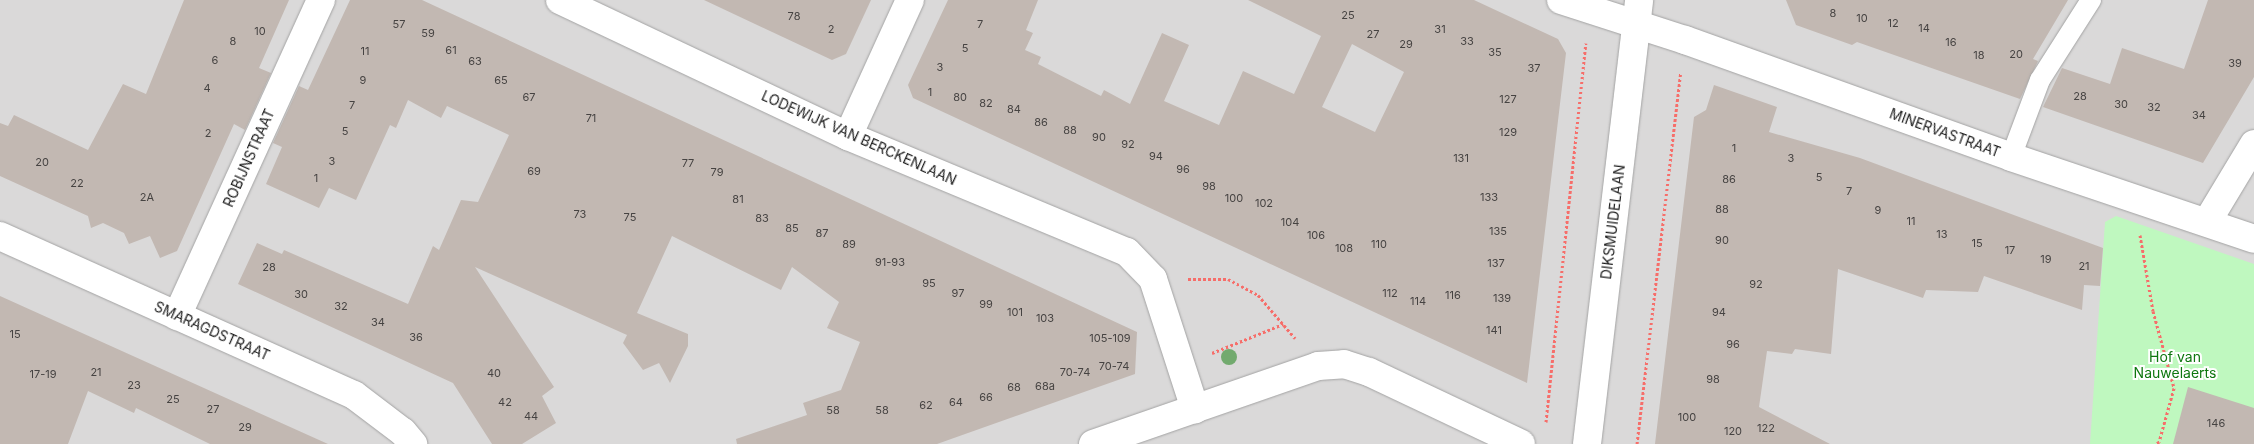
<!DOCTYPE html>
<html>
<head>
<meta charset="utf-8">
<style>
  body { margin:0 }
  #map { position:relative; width:2254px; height:444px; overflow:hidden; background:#ede9e2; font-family:Inter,sans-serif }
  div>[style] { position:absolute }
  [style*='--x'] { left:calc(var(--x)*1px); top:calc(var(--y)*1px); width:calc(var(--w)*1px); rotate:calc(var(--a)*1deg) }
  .residential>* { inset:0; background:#dad9d9; transform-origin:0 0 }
  .park>* { inset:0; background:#bff8bf }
  .building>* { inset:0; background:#c2b8b2 }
  .path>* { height:3px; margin-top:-1.5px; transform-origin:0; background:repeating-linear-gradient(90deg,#f66e6a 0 2.5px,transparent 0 5px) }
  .roads { filter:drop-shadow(0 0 1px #a3a3a3) drop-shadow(0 0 1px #a3a3a3) }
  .service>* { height:20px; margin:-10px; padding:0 10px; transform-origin:10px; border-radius:10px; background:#fff }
  .minor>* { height:28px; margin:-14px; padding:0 14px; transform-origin:14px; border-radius:14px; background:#fff }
  .tertiary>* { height:28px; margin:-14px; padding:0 14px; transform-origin:14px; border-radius:14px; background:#fff }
  .trees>* { width:16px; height:16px; margin:-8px; border-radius:50%; background:#72aa6e }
  span { translate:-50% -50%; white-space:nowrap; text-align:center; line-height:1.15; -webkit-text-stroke:4px #fff; paint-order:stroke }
  .number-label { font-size:11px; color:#464342 }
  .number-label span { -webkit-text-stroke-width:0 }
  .street-label { font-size:14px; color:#1c1c1c }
  .park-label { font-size:14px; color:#0e770f }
</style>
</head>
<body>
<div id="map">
  <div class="residential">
    <div style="left:0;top:0;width:2254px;height:444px"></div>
  </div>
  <div class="park">
    <div style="clip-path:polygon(2116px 216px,2254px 264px,2254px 444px,2090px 444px,2105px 222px)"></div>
  </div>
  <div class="building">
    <div style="clip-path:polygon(184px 0,289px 0,259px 68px,271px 73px,245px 130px,234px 124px,177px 251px,160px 258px,150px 236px,129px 244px,124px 233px,103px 223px,91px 228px,88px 216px,0 176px,0 123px,8px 126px,14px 115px,88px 150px,123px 84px,146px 94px)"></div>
    <div style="clip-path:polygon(350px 0,422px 0,1096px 313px,1137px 332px,1135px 374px,937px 444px,737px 444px,736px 439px,807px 415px,803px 403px,841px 390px,860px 342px,827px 328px,839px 302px,792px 267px,781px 290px,672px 236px,653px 278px,637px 313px,688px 334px,688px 346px,670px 383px,659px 363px,643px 370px,623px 343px,627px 335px,475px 267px,554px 387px,542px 396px,556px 423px,522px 444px,492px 444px,453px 383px,238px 284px,257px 243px,282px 254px,284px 250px,408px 304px,433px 246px,439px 250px,461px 200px,478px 202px,509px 135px,447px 106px,441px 118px,408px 100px,396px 128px,390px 125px,356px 200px,329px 188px,319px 208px,266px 184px,282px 147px,273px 143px,299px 86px,308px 90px)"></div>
    <div style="clip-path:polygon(704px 0,871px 0,846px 54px,832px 60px)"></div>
    <div style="clip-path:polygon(evenodd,948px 0,1038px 0,1026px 30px,1033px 33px,1025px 50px,1041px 57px,1038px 64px,1101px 96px,1104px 90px,1130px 104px,1162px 33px,1189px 45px,1164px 101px,1219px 125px,1243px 71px,1294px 94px,1321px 36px,1248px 0,1474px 0,1558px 39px,1566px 53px,1527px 383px,913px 98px,908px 85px,948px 0,1352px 44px,1404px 72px,1375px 132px,1322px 107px,1352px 44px)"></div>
    <div style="clip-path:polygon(1786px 0,2068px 0,2033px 59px,2038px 61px,2020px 99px,1857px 42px,1852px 45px,1796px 25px)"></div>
    <div style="clip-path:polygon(2208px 0,2254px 0,2254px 77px,2203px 163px,2043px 107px,2062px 68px,2110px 84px,2122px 48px,2184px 69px)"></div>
    <div style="clip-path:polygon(1714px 85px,1777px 107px,1769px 132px,1860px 158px,2103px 248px,2100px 286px,2084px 285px,2082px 310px,1984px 276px,1978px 292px,1926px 290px,1923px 298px,1838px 269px,1831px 354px,1795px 349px,1792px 354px,1767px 351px,1759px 407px,1830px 444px,1655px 444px,1694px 117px,1706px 110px)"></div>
    <div style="clip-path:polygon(0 296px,268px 417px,328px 444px,210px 444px,136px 408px,134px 413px,88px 391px,68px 444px,0 444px)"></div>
    <div style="clip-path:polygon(2188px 387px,2254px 408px,2254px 444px,2173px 444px)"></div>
  </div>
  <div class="path">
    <div style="--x:2140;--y:235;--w:77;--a:80.3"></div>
    <div style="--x:2153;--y:311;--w:80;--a:74.7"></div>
    <div style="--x:2174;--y:388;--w:56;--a:105.5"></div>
    <div style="--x:2159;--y:442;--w:4;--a:146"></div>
    <div style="--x:1188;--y:279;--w:40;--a:0"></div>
    <div style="--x:1228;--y:279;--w:34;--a:28"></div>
    <div style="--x:1258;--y:295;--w:57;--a:49.3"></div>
    <div style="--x:1212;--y:353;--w:77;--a:-22.2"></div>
    <div style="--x:1546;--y:422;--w:381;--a:-84"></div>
    <div style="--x:1637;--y:444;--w:375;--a:-83.3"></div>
  </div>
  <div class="roads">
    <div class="service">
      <div style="--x:2011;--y:157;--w:82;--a:-69.4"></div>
      <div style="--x:2040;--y:80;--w:95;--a:-57.5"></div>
    </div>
    <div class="minor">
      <div style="--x:560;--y:0;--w:318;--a:25.3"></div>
      <div style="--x:848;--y:136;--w:302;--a:22.6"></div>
      <div style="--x:1127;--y:252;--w:37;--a:46"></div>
      <div style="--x:1153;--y:279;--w:137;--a:72.1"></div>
      <div style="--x:1561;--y:0;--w:130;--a:17.9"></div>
      <div style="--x:1685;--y:40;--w:346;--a:19.7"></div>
      <div style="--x:2011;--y:157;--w:256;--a:18.6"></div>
      <div style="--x:848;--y:136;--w:149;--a:-65.5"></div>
      <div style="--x:2207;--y:222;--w:91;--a:-58.9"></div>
      <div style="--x:0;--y:236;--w:388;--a:24.2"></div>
      <div style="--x:354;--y:395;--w:61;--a:37.1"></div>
      <div style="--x:403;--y:432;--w:16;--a:50"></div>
      <div style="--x:177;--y:316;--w:347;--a:-65.5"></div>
      <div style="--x:1093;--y:444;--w:238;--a:-19.1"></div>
      <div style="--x:1318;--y:366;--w:26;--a:-4"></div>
      <div style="--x:1344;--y:364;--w:26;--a:18"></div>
      <div style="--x:1369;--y:372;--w:168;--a:25.3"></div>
    </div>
    <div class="tertiary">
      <div style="--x:1587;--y:444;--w:447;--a:-83.3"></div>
    </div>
  </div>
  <div class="trees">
    <div style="left:1229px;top:357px"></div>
  </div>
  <div class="number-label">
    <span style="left:1833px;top:13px">8</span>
    <span style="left:1348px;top:15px">25</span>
    <span style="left:794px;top:16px">78</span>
    <span style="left:1862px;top:18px">10</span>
    <span style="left:1893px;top:23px">12</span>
    <span style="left:399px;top:24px">57</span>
    <span style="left:980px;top:24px">7</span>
    <span style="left:1924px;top:28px">14</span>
    <span style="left:831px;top:29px">2</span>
    <span style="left:1440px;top:29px">31</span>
    <span style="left:260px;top:31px">10</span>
    <span style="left:428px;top:33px">59</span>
    <span style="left:1373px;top:34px">27</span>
    <span style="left:233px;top:41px">8</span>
    <span style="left:1467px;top:41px">33</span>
    <span style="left:1951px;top:42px">16</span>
    <span style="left:1406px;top:44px">29</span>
    <span style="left:965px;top:48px">5</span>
    <span style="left:451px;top:50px">61</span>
    <span style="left:365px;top:51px">11</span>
    <span style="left:1495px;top:52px">35</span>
    <span style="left:2016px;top:54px">20</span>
    <span style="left:1979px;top:55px">18</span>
    <span style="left:215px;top:60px">6</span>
    <span style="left:475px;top:61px">63</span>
    <span style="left:2235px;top:63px">39</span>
    <span style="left:940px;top:67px">3</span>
    <span style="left:1534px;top:68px">37</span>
    <span style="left:363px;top:80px">9</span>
    <span style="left:501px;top:80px">65</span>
    <span style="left:207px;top:88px">4</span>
    <span style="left:930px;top:92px">1</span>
    <span style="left:2080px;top:96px">28</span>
    <span style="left:529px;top:97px">67</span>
    <span style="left:960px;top:97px">80</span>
    <span style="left:1508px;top:99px">127</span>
    <span style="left:986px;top:103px">82</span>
    <span style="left:2121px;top:104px">30</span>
    <span style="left:352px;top:105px">7</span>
    <span style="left:2154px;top:107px">32</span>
    <span style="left:1014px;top:109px">84</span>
    <span style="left:2199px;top:115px">34</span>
    <span style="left:591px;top:118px">71</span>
    <span style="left:1041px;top:122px">86</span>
    <span style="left:1070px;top:130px">88</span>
    <span style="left:345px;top:131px">5</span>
    <span style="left:1508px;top:132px">129</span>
    <span style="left:208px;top:133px">2</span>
    <span style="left:1099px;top:137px">90</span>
    <span style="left:1128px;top:144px">92</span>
    <span style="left:1734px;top:148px">1</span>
    <span style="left:1156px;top:156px">94</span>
    <span style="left:1461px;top:158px">131</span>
    <span style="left:1791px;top:158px">3</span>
    <span style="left:332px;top:161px">3</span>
    <span style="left:42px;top:162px">20</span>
    <span style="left:688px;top:163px">77</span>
    <span style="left:1183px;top:169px">96</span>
    <span style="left:534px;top:171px">69</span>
    <span style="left:717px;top:172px">79</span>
    <span style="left:1819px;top:177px">5</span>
    <span style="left:316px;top:178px">1</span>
    <span style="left:1729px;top:179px">86</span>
    <span style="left:77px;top:183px">22</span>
    <span style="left:1209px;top:186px">98</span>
    <span style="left:1849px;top:191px">7</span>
    <span style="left:147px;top:197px">2A</span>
    <span style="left:1489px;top:197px">133</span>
    <span style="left:1234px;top:198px">100</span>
    <span style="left:738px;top:199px">81</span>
    <span style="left:1264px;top:203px">102</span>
    <span style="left:1722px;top:209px">88</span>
    <span style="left:1878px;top:210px">9</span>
    <span style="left:580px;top:214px">73</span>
    <span style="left:630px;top:217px">75</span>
    <span style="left:762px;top:218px">83</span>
    <span style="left:1911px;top:221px">11</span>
    <span style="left:1290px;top:222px">104</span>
    <span style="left:792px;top:228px">85</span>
    <span style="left:1498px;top:231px">135</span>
    <span style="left:822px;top:233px">87</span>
    <span style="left:1942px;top:234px">13</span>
    <span style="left:1316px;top:235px">106</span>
    <span style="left:1722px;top:240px">90</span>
    <span style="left:1977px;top:243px">15</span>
    <span style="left:849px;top:244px">89</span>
    <span style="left:1379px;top:244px">110</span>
    <span style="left:1344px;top:248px">108</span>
    <span style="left:2010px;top:250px">17</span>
    <span style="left:2046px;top:259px">19</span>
    <span style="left:890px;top:262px">91-93</span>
    <span style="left:1496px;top:263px">137</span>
    <span style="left:2084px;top:266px">21</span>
    <span style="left:269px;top:267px">28</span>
    <span style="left:929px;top:283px">95</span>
    <span style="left:1756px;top:284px">92</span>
    <span style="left:958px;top:293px">97</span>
    <span style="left:1390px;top:293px">112</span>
    <span style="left:301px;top:294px">30</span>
    <span style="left:1453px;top:295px">116</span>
    <span style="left:1502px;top:298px">139</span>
    <span style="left:1418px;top:301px">114</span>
    <span style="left:986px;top:304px">99</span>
    <span style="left:341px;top:306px">32</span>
    <span style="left:1015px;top:312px">101</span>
    <span style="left:1719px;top:312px">94</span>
    <span style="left:1045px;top:318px">103</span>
    <span style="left:378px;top:322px">34</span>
    <span style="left:1494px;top:330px">141</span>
    <span style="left:15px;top:334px">15</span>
    <span style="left:416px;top:337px">36</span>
    <span style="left:1110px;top:338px">105-109</span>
    <span style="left:1733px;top:344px">96</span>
    <span style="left:1114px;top:366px">70-74</span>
    <span style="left:96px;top:372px">21</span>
    <span style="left:1075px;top:372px">70-74</span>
    <span style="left:494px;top:373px">40</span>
    <span style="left:43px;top:374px">17-19</span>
    <span style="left:1713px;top:379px">98</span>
    <span style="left:134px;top:385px">23</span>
    <span style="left:1045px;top:386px">68a</span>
    <span style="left:1014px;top:387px">68</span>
    <span style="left:986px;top:397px">66</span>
    <span style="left:173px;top:399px">25</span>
    <span style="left:505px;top:402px">42</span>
    <span style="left:956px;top:402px">64</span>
    <span style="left:926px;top:405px">62</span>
    <span style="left:213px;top:409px">27</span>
    <span style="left:833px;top:410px">58</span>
    <span style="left:882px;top:410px">58</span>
    <span style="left:531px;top:416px">44</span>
    <span style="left:1687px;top:417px">100</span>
    <span style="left:2216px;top:423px">146</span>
    <span style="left:245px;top:427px">29</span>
    <span style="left:1766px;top:428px">122</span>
    <span style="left:1733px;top:431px">120</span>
  </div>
  <div class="street-label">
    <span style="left:1945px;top:133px;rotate:20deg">MINERVASTRAAT</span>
    <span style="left:859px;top:138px;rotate:24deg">LODEWIJK VAN BERCKENLAAN</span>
    <span style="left:249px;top:158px;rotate:-66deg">ROBIJNSTRAAT</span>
    <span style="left:1613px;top:222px;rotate:-83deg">DIKSMUIDELAAN</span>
    <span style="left:212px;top:331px;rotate:24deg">SMARAGDSTRAAT</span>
  </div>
  <div class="park-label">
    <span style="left:2175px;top:365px">Hof van<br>Nauwelaerts</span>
  </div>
</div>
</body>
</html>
